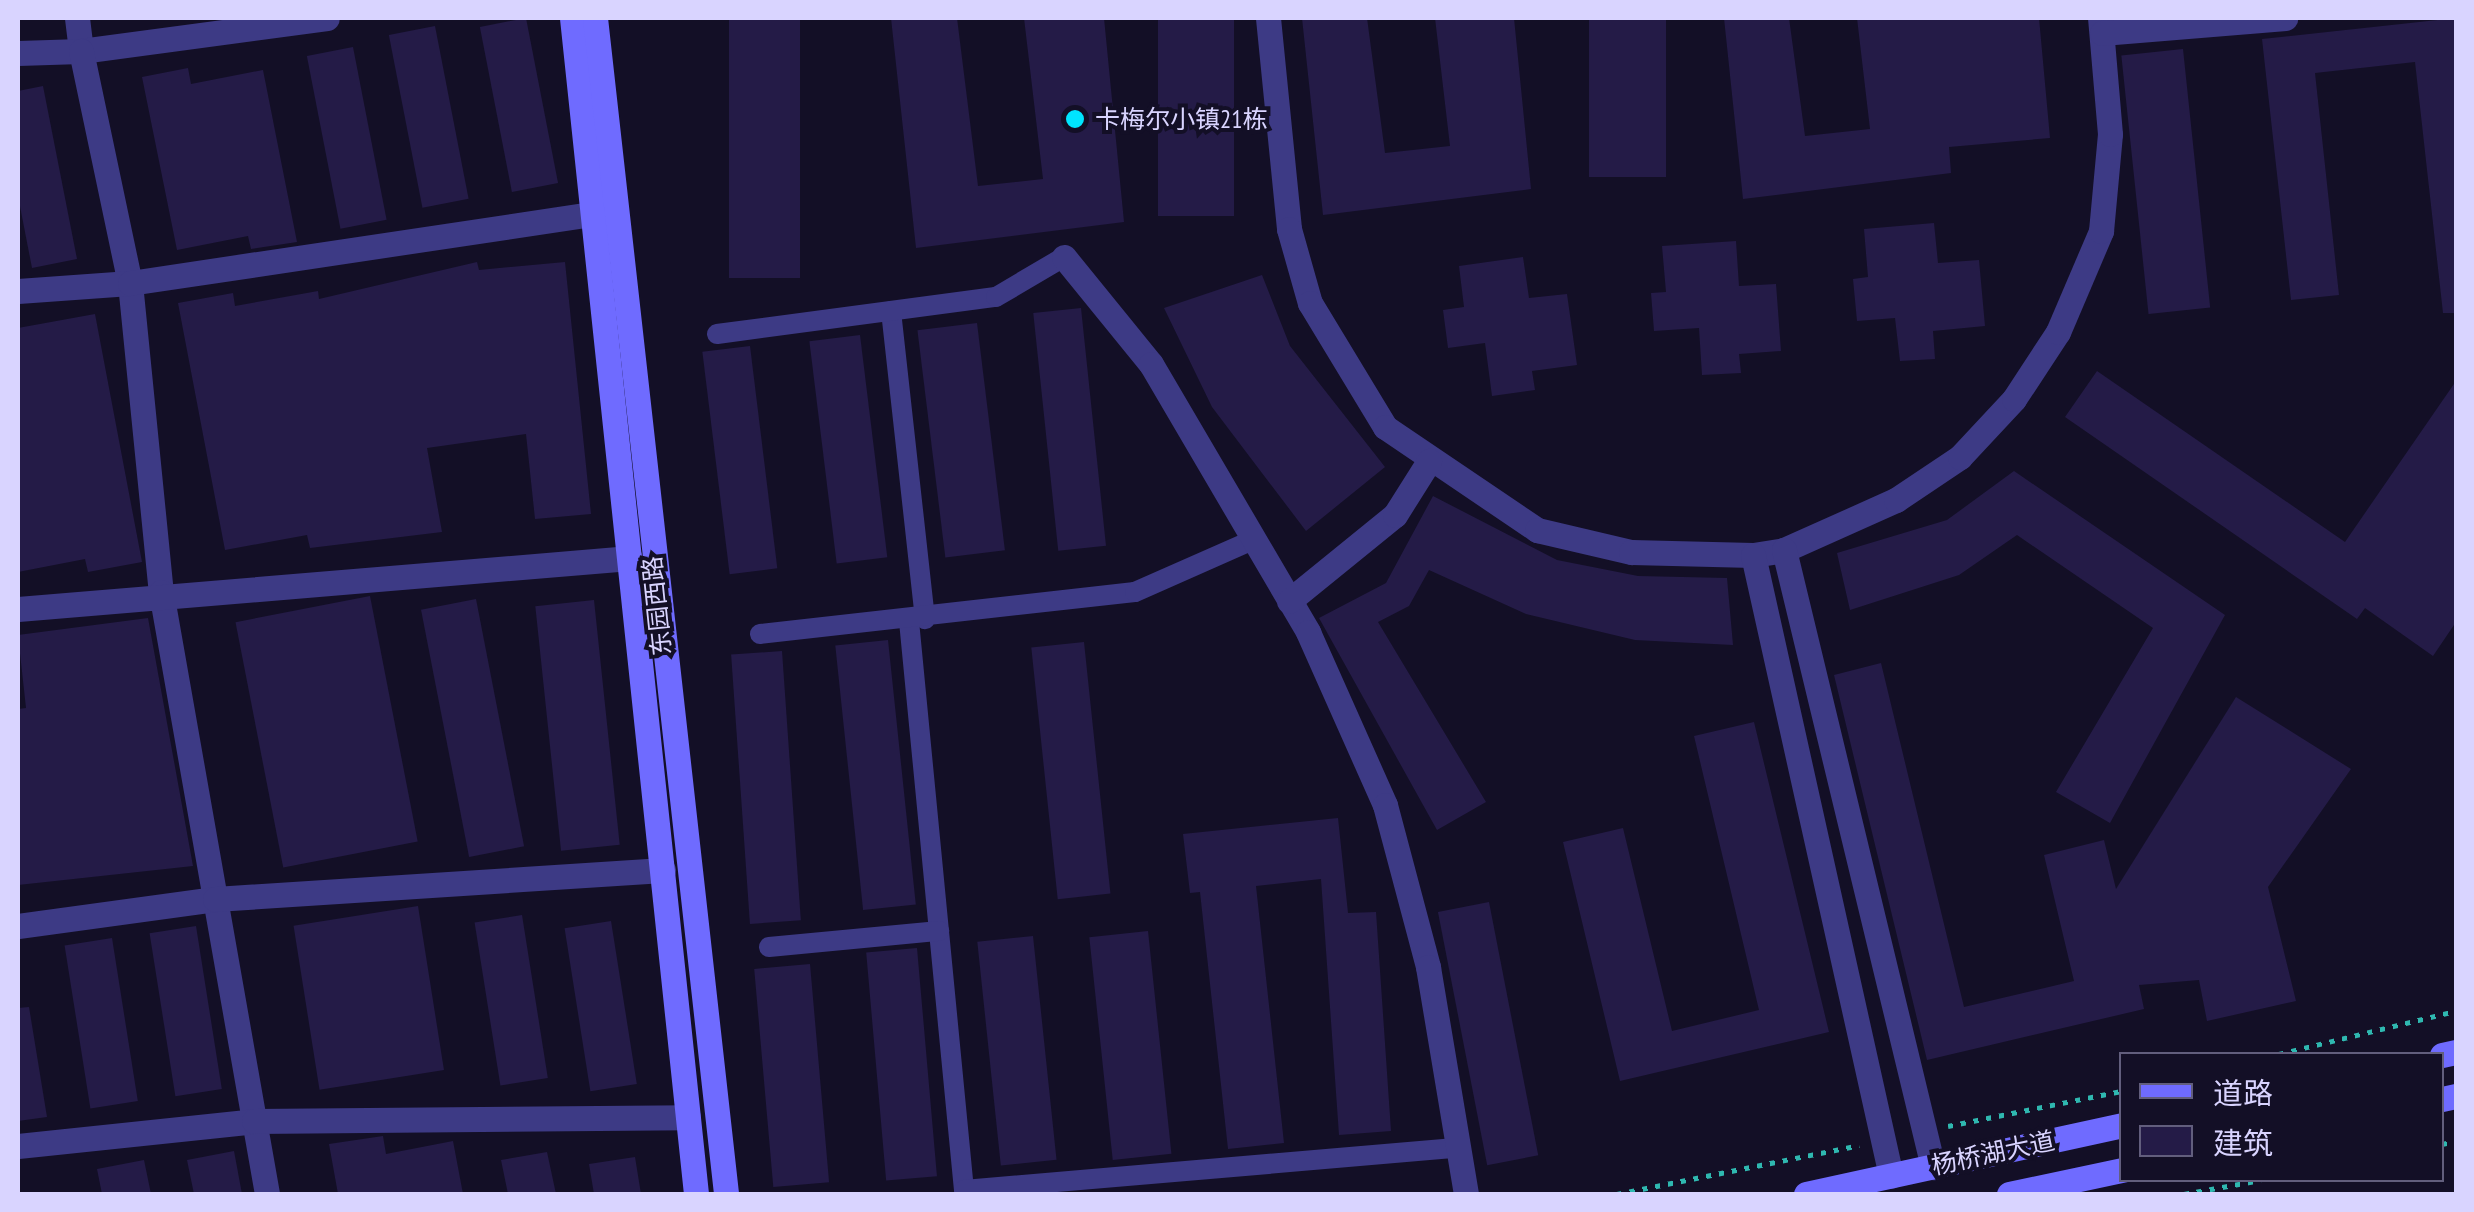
<!DOCTYPE html>
<html>
<head>
<meta charset="utf-8">
<style>
  body { margin:0 }
  #map { position:relative; width:2474px; height:1212px; overflow:hidden; background:#130f26; font-family:"PT Sans Narrow","Noto Sans SC",sans-serif }
  div>[style] { position:absolute }
  [style*='--x'] { left:calc(var(--x)*1px); top:calc(var(--y)*1px); width:calc(var(--w)*1px); rotate:calc(var(--a)*1deg) }
  .building>* { inset:0; background:#241b47; transform-origin:0 0 }
  .path>* { height:5px; margin-top:-2.5px; transform-origin:0; background:repeating-linear-gradient(90deg,#2fb8b0 0 5px,transparent 0 13px) }
  .pedestrian>* { height:20px; margin:-10px; padding:0 10px; transform-origin:10px; border-radius:10px; background:#3d3a85 }
  .minor>* { height:25px; margin:-12.5px; padding:0 12.5px; transform-origin:12.5px; border-radius:12.5px; background:#3d3a85 }
  .secondary>* { height:25px; margin:-12.5px; padding:0 12.5px; transform-origin:12.5px; border-radius:12.5px; background:#6f6bff }
  .dots>* { width:28px; height:28px; translate:-50% -50%; box-sizing:border-box; border:5px solid #130f26; border-radius:50% }
  span { translate:-50% -50%; white-space:nowrap; text-align:center; line-height:1.15; -webkit-text-stroke:8px #130f26; paint-order:stroke }
  .poi-label { font-size:25px; color:#d9d4ff }
  .left { translate:0 -50%; text-align:left }
  .street-label { font-size:25px; color:#d9d4ff }
  .frame { position:absolute; inset:0; border:20px solid #d9d4ff; pointer-events:none }
  .legend { position:absolute; left:2119px; top:1052px; width:325px; height:130px; box-sizing:border-box; background:#130f26; border:2px solid #625e7d; margin:0; padding:12px 18px; list-style:none; font-size:30px; color:#d9d4ff }
  .legend li { display:flex; align-items:center; gap:20px; height:50px }
  .legend b { width:50px; border:2px solid #625e7d }
</style>
</head>
<body>
<div id="map">
  <div class="building">
    <div style="left:526px;top:18px;width:168px;height:47px;rotate:79deg"></div>
    <div style="left:729px;top:18px;width:71px;height:260px"></div>
    <div style="clip-path:polygon(891px 18px,957px 18px,978px 186px,1043px 179px,1024px 18px,1104px 18px,1124px 222px,916px 248px)"></div>
    <div style="left:1158px;top:18px;width:76px;height:198px"></div>
    <div style="clip-path:polygon(1302px 18px,1367px 18px,1385px 153px,1450px 146px,1435px 18px,1514px 18px,1531px 189px,1323px 215px)"></div>
    <div style="left:1589px;top:18px;width:77px;height:159px"></div>
    <div style="clip-path:polygon(1724px 18px,1789px 18px,1805px 136px,1870px 129px,1857px 18px,2039px 18px,2050px 138px,1949px 147px,1951px 173px,1743px 199px)"></div>
    <div style="clip-path:polygon(2456px 18px,2456px 313px,2443px 313px,2415px 62px,2315px 73px,2339px 295px,2291px 300px,2262px 39px)"></div>
    <div style="left:435px;top:26px;width:176px;height:47px;rotate:79deg"></div>
    <div style="left:353px;top:47px;width:176px;height:47px;rotate:79deg"></div>
    <div style="left:2183px;top:49px;width:260px;height:62px;rotate:84deg"></div>
    <div style="clip-path:polygon(188px 68px,191px 84px,263px 70px,297px 242px,251px 249px,248px 236px,177px 250px,142px 77px)"></div>
    <div style="clip-path:polygon(43px 86px,77px 259px,32px 268px,18px 196px,18px 91px)"></div>
    <div style="clip-path:polygon(1934px 223px,1938px 263px,1979px 260px,1985px 326px,1933px 331px,1935px 359px,1900px 361px,1895px 318px,1857px 321px,1853px 279px,1868px 277px,1864px 229px)"></div>
    <div style="clip-path:polygon(1736px 241px,1739px 286px,1776px 284px,1781px 351px,1739px 354px,1741px 373px,1702px 375px,1699px 328px,1654px 331px,1651px 293px,1666px 292px,1662px 246px)"></div>
    <div style="clip-path:polygon(1523px 257px,1529px 298px,1567px 294px,1577px 365px,1532px 371px,1535px 390px,1492px 396px,1485px 343px,1448px 348px,1443px 310px,1464px 307px,1459px 266px)"></div>
    <div style="clip-path:polygon(477px 262px,479px 270px,565px 262px,591px 514px,535px 519px,526px 434px,427px 448px,442px 532px,310px 548px,307px 535px,225px 550px,178px 303px,233px 293px,235px 306px,318px 291px,319px 299px)"></div>
    <div style="clip-path:polygon(1262px 275px,1290px 346px,1385px 467px,1306px 531px,1212px 407px,1164px 308px)"></div>
    <div style="left:1081px;top:308px;width:239px;height:48px;rotate:84deg"></div>
    <div style="clip-path:polygon(95px 314px,142px 562px,88px 572px,85px 559px,18px 572px,18px 328px)"></div>
    <div style="left:977px;top:323px;width:229px;height:60px;rotate:83deg"></div>
    <div style="left:860px;top:335px;width:224px;height:51px;rotate:83deg"></div>
    <div style="left:750px;top:346px;width:224px;height:48px;rotate:83deg"></div>
    <div style="clip-path:polygon(2097px 371px,2345px 542px,2456px 381px,2456px 622px,2433px 656px,2365px 608px,2357px 619px,2065px 417px)"></div>
    <div style="clip-path:polygon(2014px 471px,2225px 615px,2110px 823px,2056px 792px,2153px 628px,2017px 535px,1959px 575px,1850px 610px,1837px 553px,1947px 520px)"></div>
    <div style="clip-path:polygon(1433px 496px,1557px 560px,1638px 576px,1727px 578px,1733px 645px,1635px 640px,1526px 614px,1429px 570px,1409px 606px,1378px 622px,1486px 802px,1437px 830px,1319px 618px,1386px 583px)"></div>
    <div style="left:370px;top:596px;width:250px;height:137px;rotate:79deg"></div>
    <div style="left:476px;top:599px;width:252px;height:56px;rotate:79deg"></div>
    <div style="left:594px;top:600px;width:246px;height:59px;rotate:84deg"></div>
    <div style="clip-path:polygon(148px 618px,193px 866px,18px 885px,18px 709px,26px 708px,18px 635px)"></div>
    <div style="left:888px;top:640px;width:266px;height:53px;rotate:84deg"></div>
    <div style="left:1084px;top:642px;width:253px;height:53px;rotate:84deg"></div>
    <div style="left:782px;top:651px;width:270px;height:51px;rotate:86deg"></div>
    <div style="clip-path:polygon(1881px 663px,1964px 1007px,2074px 981px,2044px 855px,2104px 840px,2116px 889px,2236px 697px,2351px 769px,2268px 887px,2296px 1001px,2207px 1021px,2199px 980px,2139px 985px,2144px 1009px,1927px 1060px,1834px 675px)"></div>
    <div style="clip-path:polygon(1754px 722px,1829px 1032px,1620px 1081px,1563px 842px,1623px 828px,1672px 1031px,1759px 1010px,1694px 736px)"></div>
    <div style="clip-path:polygon(1338px 818px,1348px 913px,1376px 912px,1391px 1131px,1339px 1135px,1321px 879px,1256px 886px,1284px 1143px,1228px 1149px,1200px 892px,1190px 893px,1183px 834px)"></div>
    <div style="left:1489px;top:902px;width:258px;height:52px;rotate:79deg"></div>
    <div style="left:418px;top:906px;width:166px;height:126px;rotate:81deg"></div>
    <div style="left:522px;top:915px;width:165px;height:48px;rotate:81deg"></div>
    <div style="left:611px;top:921px;width:165px;height:47px;rotate:81deg"></div>
    <div style="left:196px;top:926px;width:165px;height:47px;rotate:81deg"></div>
    <div style="left:1148px;top:931px;width:224px;height:59px;rotate:84deg"></div>
    <div style="left:1033px;top:936px;width:225px;height:56px;rotate:84deg"></div>
    <div style="left:112px;top:938px;width:165px;height:48px;rotate:81deg"></div>
    <div style="left:917px;top:948px;width:229px;height:51px;rotate:85deg"></div>
    <div style="left:810px;top:964px;width:219px;height:56px;rotate:85deg"></div>
    <div style="clip-path:polygon(29px 1007px,47px 1117px,18px 1121px,18px 1008px)"></div>
    <div style="clip-path:polygon(383px 1136px,386px 1154px,453px 1141px,463px 1194px,338px 1194px,329px 1144px)"></div>
    <div style="clip-path:polygon(234px 1151px,242px 1194px,194px 1194px,187px 1160px)"></div>
    <div style="clip-path:polygon(547px 1152px,556px 1194px,508px 1194px,501px 1160px)"></div>
    <div style="clip-path:polygon(635px 1157px,641px 1194px,594px 1194px,589px 1164px)"></div>
    <div style="clip-path:polygon(144px 1160px,151px 1194px,102px 1194px,97px 1169px)"></div>
  </div>
  <div class="path">
    <div style="--x:2279;--y:1054;--w:182;--a:-13.7"></div>
    <div style="--x:1948;--y:1126;--w:177;--a:-11.4"></div>
    <div style="--x:2442;--y:1144;--w:14;--a:-12"></div>
    <div style="--x:1617;--y:1194;--w:247;--a:-11.4"></div>
    <div style="--x:2184;--y:1194;--w:78;--a:-10.3"></div>
  </div>
  <div class="pedestrian">
    <div style="--x:891;--y:311;--w:310;--a:83.7"></div>
    <div style="--x:717;--y:334;--w:281;--a:-7.6"></div>
    <div style="--x:996;--y:297;--w:79;--a:-30.5"></div>
    <div style="--x:909;--y:621;--w:572;--a:84.48"></div>
    <div style="--x:964;--y:1190;--w:496;--a:-4.9"></div>
    <div style="--x:760;--y:634;--w:377;--a:-6.4"></div>
    <div style="--x:1135;--y:592;--w:129;--a:-23.8"></div>
    <div style="--x:769;--y:947;--w:171;--a:-5.4"></div>
  </div>
  <div class="minor">
    <div style="--x:77;--y:18;--w:33;--a:83"></div>
    <div style="--x:81;--y:51;--w:248;--a:-7.6"></div>
    <div style="--x:1268;--y:18;--w:212;--a:84.3"></div>
    <div style="--x:1289;--y:229;--w:77;--a:74.2"></div>
    <div style="--x:1310;--y:303;--w:145;--a:58.8"></div>
    <div style="--x:1385;--y:427;--w:184;--a:34.1"></div>
    <div style="--x:1537;--y:530;--w:97;--a:13.2"></div>
    <div style="--x:1631;--y:552;--w:122;--a:1.4"></div>
    <div style="--x:1753;--y:555;--w:31;--a:-9"></div>
    <div style="--x:1784;--y:550;--w:123;--a:-24.1"></div>
    <div style="--x:1896;--y:500;--w:77;--a:-33.9"></div>
    <div style="--x:1960;--y:457;--w:79;--a:-47"></div>
    <div style="--x:2014;--y:399;--w:80;--a:-56.7"></div>
    <div style="--x:2058;--y:332;--w:110;--a:-66.9"></div>
    <div style="--x:2101;--y:231;--w:97;--a:-84.7"></div>
    <div style="--x:2110;--y:134;--w:116;--a:-94.9"></div>
    <div style="--x:2102;--y:33;--w:184;--a:-4.7"></div>
    <div style="--x:18;--y:53;--w:63;--a:-1.8"></div>
    <div style="--x:81;--y:51;--w:237;--a:78.1"></div>
    <div style="--x:130;--y:283;--w:311;--a:84.3"></div>
    <div style="--x:161;--y:592;--w:611;--a:80.01"></div>
    <div style="--x:1064;--y:257;--w:138;--a:50.9"></div>
    <div style="--x:1151;--y:364;--w:311;--a:59.6"></div>
    <div style="--x:1308;--y:632;--w:189;--a:66"></div>
    <div style="--x:1385;--y:805;--w:168;--a:75.1"></div>
    <div style="--x:1428;--y:967;--w:230;--a:80.5"></div>
    <div style="--x:18;--y:291;--w:112;--a:-4.1"></div>
    <div style="--x:130;--y:283;--w:469;--a:-8.5"></div>
    <div style="--x:1784;--y:550;--w:635;--a:76.42"></div>
    <div style="--x:1753;--y:555;--w:636;--a:77.47"></div>
    <div style="--x:1289;--y:601;--w:136;--a:-39.1"></div>
    <div style="--x:1395;--y:515;--w:64;--a:-57.8"></div>
    <div style="--x:18;--y:609;--w:614;--a:-4.76"></div>
    <div style="--x:18;--y:926;--w:199;--a:-7.8"></div>
    <div style="--x:215;--y:899;--w:449;--a:-3.7"></div>
    <div style="--x:18;--y:1146;--w:237;--a:-6"></div>
    <div style="--x:254;--y:1121;--w:434;--a:-0.5"></div>
  </div>
  <div class="secondary">
    <div style="--x:572;--y:18;--w:1183;--a:83.98"></div>
    <div style="--x:595;--y:18;--w:1183;--a:83.64"></div>
    <div style="--x:2442;--y:1055;--w:14;--a:-12"></div>
    <div style="--x:2442;--y:1099;--w:14;--a:-12"></div>
    <div style="--x:1806;--y:1194;--w:323;--a:-12.3"></div>
    <div style="--x:2009;--y:1194;--w:116;--a:-12"></div>
  </div>
  <div class="dots">
    <div style="left:1075px;top:119px;background:#00e5ff"></div>
  </div>
  <div class="poi-label">
    <span class="left" style="left:1095px;top:119px">卡梅尔小镇21栋</span>
  </div>
  <div class="street-label">
    <span style="left:657px;top:606px;rotate:-96deg">东园西路</span>
    <span style="left:1993px;top:1153px;rotate:-12deg">杨桥湖大道</span>
  </div>
  <div class="frame"></div>
  <ul class="legend">
  <li><b style="height:12px;background:#6f6bff"></b>道路</li>
  <li><b style="height:28px;background:#241b47"></b>建筑</li>
  </ul>
</div>
</body>
</html>
